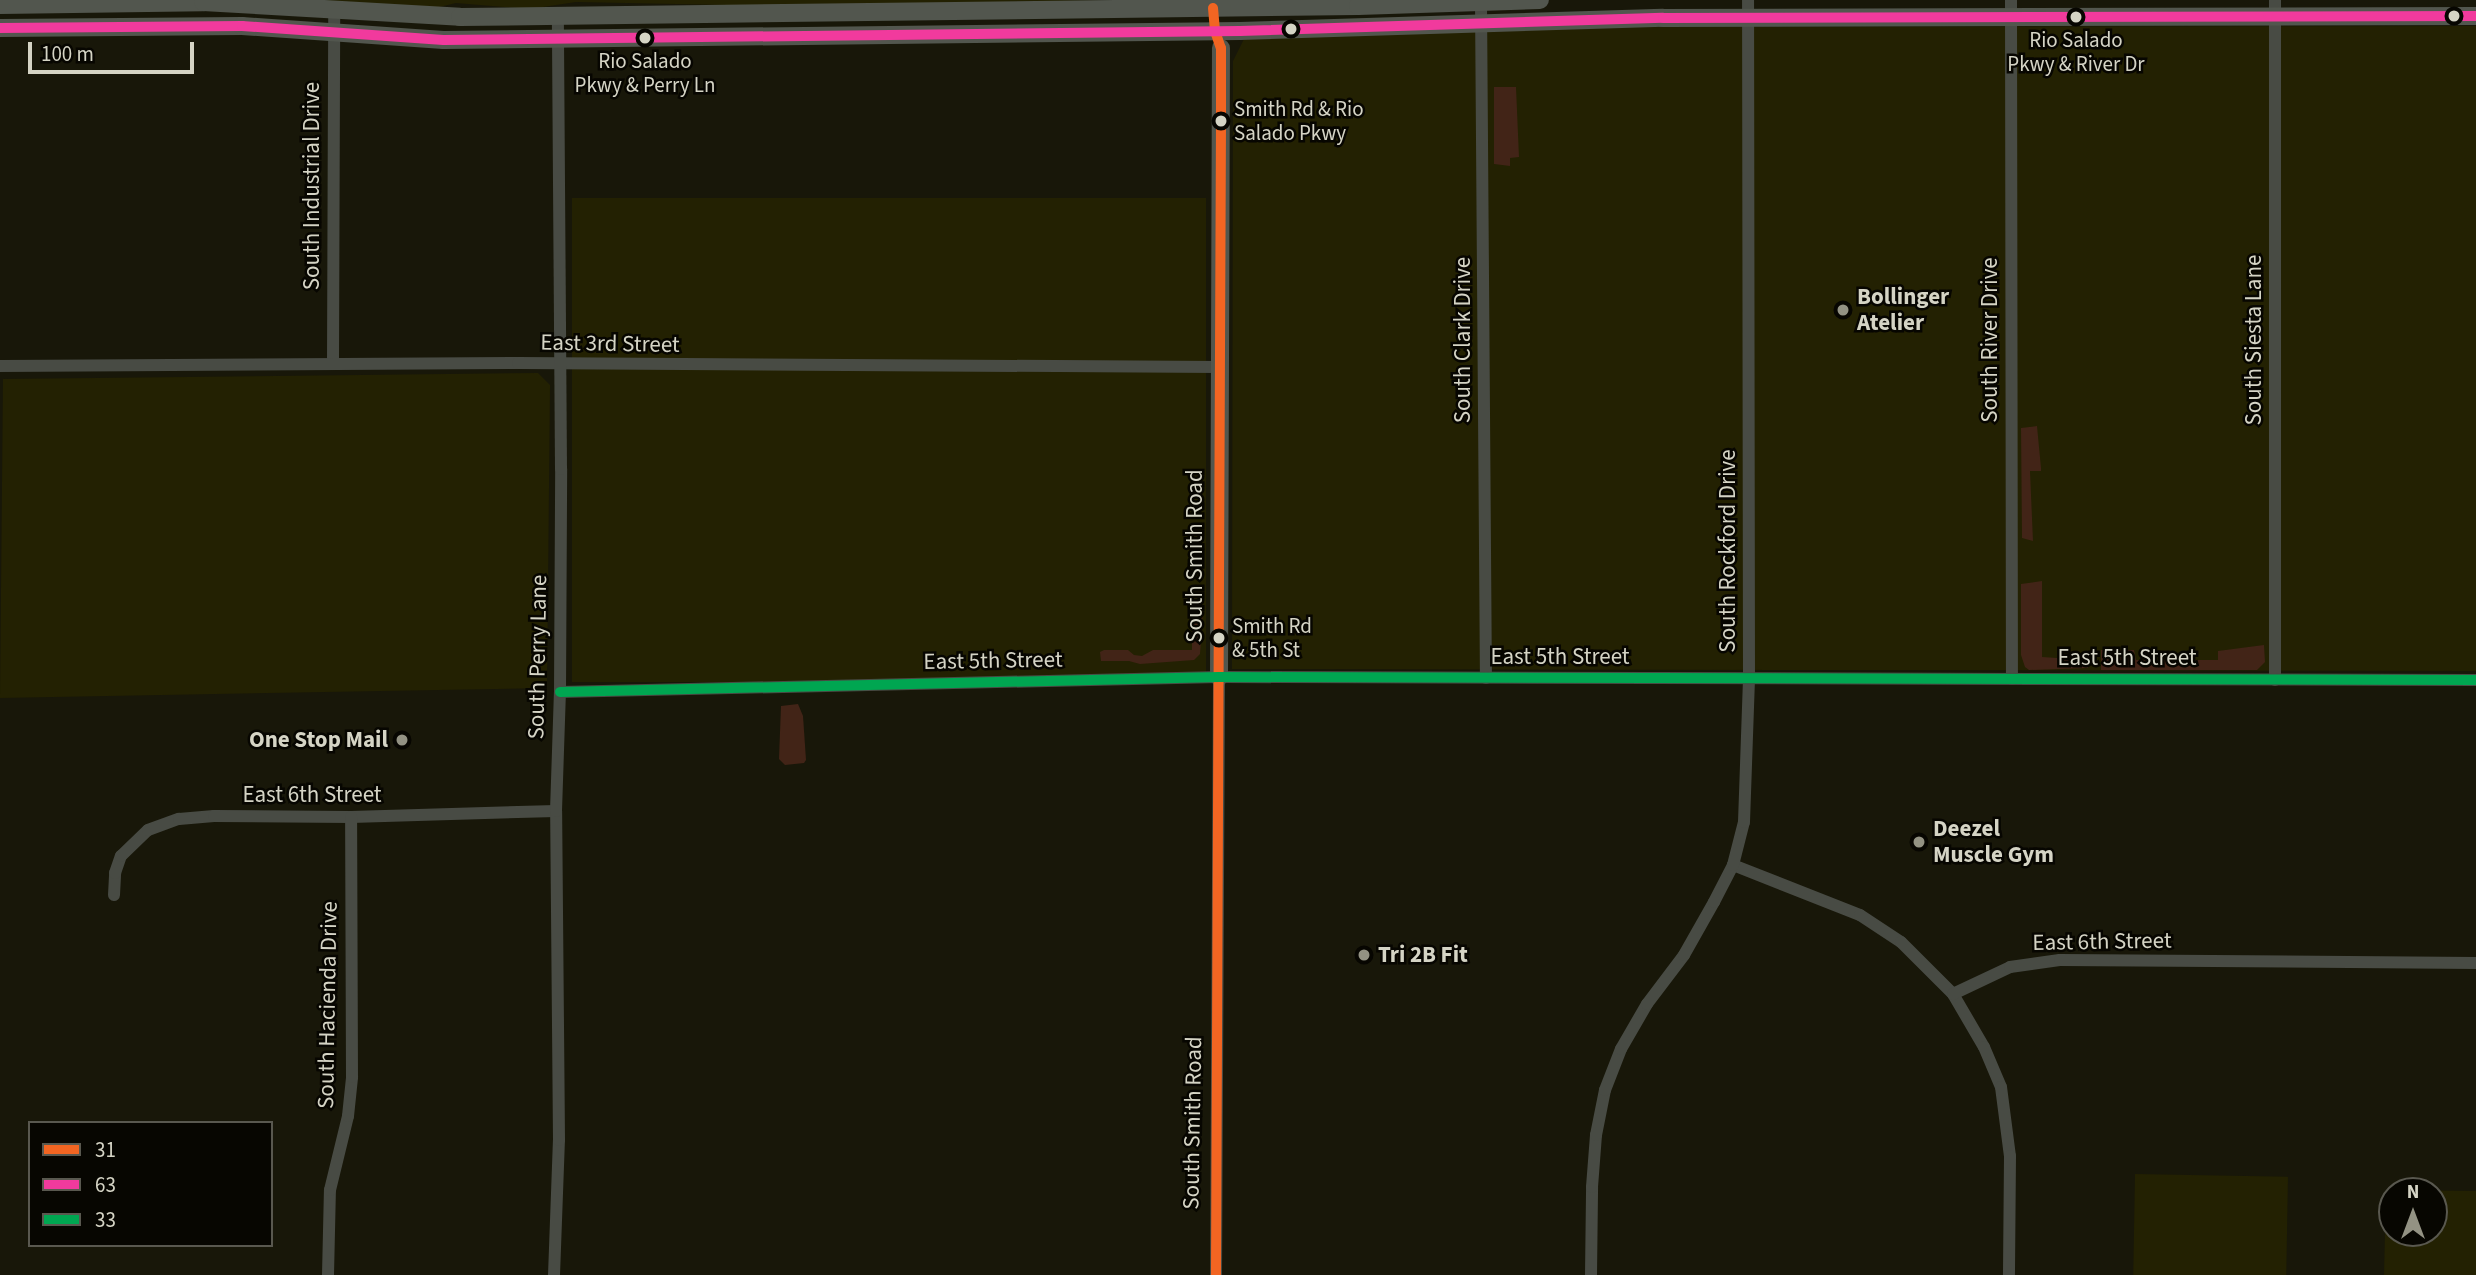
<!DOCTYPE html>
<html>
<head>
<meta charset="utf-8">
<style>
  body { margin:0 }
  #map { position:relative; width:2476px; height:1275px; overflow:hidden; background:#181709; font-family:"Source Sans 3",sans-serif }
  div>[style] { position:absolute }
  [style*='--x'] { left:calc(var(--x)*1px); top:calc(var(--y)*1px); width:calc(var(--w)*1px); rotate:calc(var(--a)*1deg) }
  .built>* { inset:0; background:#232102; transform-origin:0 0 }
  .green>* { inset:0; background:#422417 }
  .street>* { height:12px; margin:-6px; padding:0 6px; transform-origin:6px; border-radius:6px; background:#484b44 }
  .secondary>* { height:18px; margin:-9px; padding:0 9px; transform-origin:9px; border-radius:9px; background:#52564e }
  .bus-1>* { height:10px; margin:-5px; padding:0 5px; transform-origin:5px; border-radius:5px; background:#f26522 }
  .bus-2>* { height:10px; margin:-5px; padding:0 5px; transform-origin:5px; border-radius:5px; background:#f13a9d }
  .bus-3>* { height:10px; margin:-5px; padding:0 5px; transform-origin:5px; border-radius:5px; background:#00a651 }
  .dots>* { width:19px; height:19px; translate:-50% -50%; box-sizing:border-box; border:4px solid #070601; border-radius:50% }
  span { translate:-50% -50%; white-space:nowrap; text-align:center; line-height:1.15; -webkit-text-stroke:5px #070601; paint-order:stroke }
  .bus-label { font-size:21px; color:#d5d4c5 }
  .left { translate:0 -50%; text-align:left }
  .street-label { font-size:23px; color:#d5d4c5 }
  .poi-label { font-size:23px; color:#d5d4c5; font-weight:700 }
  .right { translate:-100% -50%; text-align:right }
  .legend { position:absolute; left:28px; top:1121px; width:245px; height:126px; box-sizing:border-box; background:#070601; border:2px solid #59584f; margin:0; padding:9px 12px; list-style:none; font-size:21px; color:#d5d4c5 }
  .legend li { display:flex; align-items:center; gap:14px; height:35px }
  .legend b { width:35px; border:2px solid #59584f }
  .north { position:absolute; left:2378px; top:1177px; width:70px; height:70px; box-sizing:border-box; background:#070601; border:2px solid #59584f; border-radius:50%; rotate:0deg; font-size:19px; font-weight:700; line-height:28px; text-align:center; color:#d5d4c5 }
  .north::after { content:''; display:block; margin:auto; width:24px; height:32px; background:#939283; clip-path:polygon(50% 0,100% 100%,50% 72%,0 100%) }
  .scale { position:absolute; left:28px; top:42px; width:166px; height:32px; box-sizing:border-box; border:4px solid #d5d4c5; border-top:0; padding-left:9px; font-size:21px; line-height:24px; white-space:nowrap; color:#d5d4c5; -webkit-text-stroke:5px #070601; paint-order:stroke }
</style>
</head>
<body>
<div id="map">
  <div class="built">
    <div style="clip-path:polygon(305px 0,1110px 0,773px 6px,576px 2px,530px 9px,456px 3px,431px 9px)"></div>
    <div style="clip-path:polygon(2476px 26px,2476px 671px,1232px 669px,1233px 61px,1244px 39px,1613px 27px)"></div>
    <div style="left:572px;top:198px;width:634px;height:484px"></div>
    <div style="clip-path:polygon(538px 373px,550px 385px,547px 688px,0 698px,3px 379px)"></div>
    <div style="left:2135px;top:1174px;width:153px;height:101px;rotate:1deg"></div>
    <div style="clip-path:polygon(evenodd,2386px 1190px,2476px 1191px,2476px 1275px,2384px 1275px,2386px 1190px,2392px 1191px,2434px 1191px,2434px 1233px,2392px 1233px,2392px 1191px)"></div>
  </div>
  <div class="green">
    <div style="clip-path:polygon(1494px 87px,1516px 87px,1519px 157px,1510px 158px,1510px 166px,1494px 164px)"></div>
    <div style="clip-path:polygon(2037px 426px,2041px 468px,2041px 471px,2030px 471px,2033px 541px,2022px 538px,2021px 428px)"></div>
    <div style="clip-path:polygon(2042px 581px,2042px 657px,2088px 660px,2088px 668px,2029px 670px,2025px 667px,2021px 655px,2021px 584px)"></div>
    <div style="clip-path:polygon(1192px 611px,1203px 611px,1200px 654px,1194px 660px,1140px 664px,1129px 661px,1101px 661px,1100px 652px,1104px 650px,1128px 650px,1134px 655px,1142px 656px,1153px 650px,1192px 650px)"></div>
    <div style="clip-path:polygon(2264px 645px,2265px 662px,2257px 670px,2101px 670px,2101px 650px,2134px 650px,2136px 660px,2218px 660px,2218px 651px)"></div>
    <div style="clip-path:polygon(798px 704px,803px 716px,806px 760px,804px 763px,785px 765px,779px 759px,781px 706px)"></div>
  </div>
  <div class="street">
    <div style="--x:2011;--y:0;--w:679;--a:89.92"></div>
    <div style="--x:2275;--y:0;--w:680;--a:90"></div>
    <div style="--x:1481;--y:3;--w:675;--a:89.58"></div>
    <div style="--x:333;--y:363;--w:354;--a:-89.8"></div>
    <div style="--x:0;--y:366;--w:518;--a:-0.33"></div>
    <div style="--x:518;--y:363;--w:701;--a:0.33"></div>
    <div style="--x:560;--y:692;--w:659;--a:-1.3"></div>
    <div style="--x:1219;--y:677;--w:1257;--a:0.14"></div>
    <div style="--x:1733;--y:865;--w:136;--a:21.5"></div>
    <div style="--x:1860;--y:915;--w:49;--a:33.4"></div>
    <div style="--x:1901;--y:942;--w:74;--a:45"></div>
    <div style="--x:1953;--y:994;--w:61;--a:59.7"></div>
    <div style="--x:1984;--y:1047;--w:43;--a:67"></div>
    <div style="--x:2001;--y:1087;--w:70;--a:82.6"></div>
    <div style="--x:2010;--y:1156;--w:119;--a:90.5"></div>
    <div style="--x:114;--y:895;--w:22;--a:-87"></div>
    <div style="--x:115;--y:873;--w:18;--a:-71"></div>
    <div style="--x:121;--y:856;--w:37;--a:-44"></div>
    <div style="--x:148;--y:830;--w:33;--a:-20"></div>
    <div style="--x:179;--y:819;--w:35;--a:-5"></div>
    <div style="--x:214;--y:816;--w:137;--a:0.4"></div>
    <div style="--x:351;--y:817;--w:205;--a:-1.7"></div>
    <div style="--x:1953;--y:994;--w:63;--a:-25.3"></div>
    <div style="--x:2010;--y:967;--w:50;--a:-8"></div>
    <div style="--x:2060;--y:960;--w:416;--a:0.4"></div>
    <div style="--x:328;--y:1275;--w:85;--a:-88.7"></div>
    <div style="--x:330;--y:1190;--w:76;--a:-76.3"></div>
    <div style="--x:348;--y:1116;--w:39;--a:-84"></div>
    <div style="--x:352;--y:1077;--w:260;--a:-90.2"></div>
    <div style="--x:554;--y:1275;--w:135;--a:-87.9"></div>
    <div style="--x:559;--y:1140;--w:329;--a:-90.5"></div>
    <div style="--x:556;--y:811;--w:119;--a:-88.1"></div>
    <div style="--x:560;--y:692;--w:223;--a:-89.7"></div>
    <div style="--x:561;--y:469;--w:452;--a:-90.4"></div>
    <div style="--x:1216;--y:1275;--w:598;--a:-89.71"></div>
    <div style="--x:1591;--y:1275;--w:88;--a:-89.3"></div>
    <div style="--x:1592;--y:1187;--w:52;--a:-85.6"></div>
    <div style="--x:1596;--y:1135;--w:46;--a:-78.7"></div>
    <div style="--x:1605;--y:1090;--w:44;--a:-68.7"></div>
    <div style="--x:1621;--y:1049;--w:52;--a:-60"></div>
    <div style="--x:1647;--y:1004;--w:61;--a:-52.9"></div>
    <div style="--x:1684;--y:955;--w:61;--a:-60.5"></div>
    <div style="--x:1714;--y:902;--w:42;--a:-62.8"></div>
    <div style="--x:1733;--y:865;--w:44;--a:-75.7"></div>
    <div style="--x:1744;--y:822;--w:143;--a:-88"></div>
    <div style="--x:1749;--y:679;--w:679;--a:-90.08"></div>
  </div>
  <div class="secondary">
    <div style="--x:0;--y:5;--w:203;--a:-0.8"></div>
    <div style="--x:203;--y:2;--w:257;--a:3.3"></div>
    <div style="--x:460;--y:17;--w:898;--a:-0.7"></div>
    <div style="--x:1358;--y:6;--w:182;--a:-1.9"></div>
    <div style="--x:0;--y:28;--w:242;--a:-0.5"></div>
    <div style="--x:242;--y:26;--w:202;--a:4"></div>
    <div style="--x:444;--y:40;--w:796;--a:-0.65"></div>
    <div style="--x:1240;--y:31;--w:423;--a:-1.8"></div>
    <div style="--x:1663;--y:18;--w:813;--a:-0.14"></div>
    <div style="--x:1219;--y:677;--w:629;--a:-89.82"></div>
  </div>
  <div class="bus-1">
    <div style="--x:1213;--y:8;--w:23;--a:85"></div>
    <div style="--x:1215;--y:31;--w:18;--a:71"></div>
    <div style="--x:1221;--y:48;--w:75;--a:90"></div>
    <div style="--x:1221;--y:123;--w:1152;--a:90.25"></div>
  </div>
  <div class="bus-2">
    <div style="--x:0;--y:28;--w:242;--a:-0.5"></div>
    <div style="--x:242;--y:26;--w:202;--a:4"></div>
    <div style="--x:444;--y:40;--w:796;--a:-0.65"></div>
    <div style="--x:1240;--y:31;--w:423;--a:-1.8"></div>
    <div style="--x:1663;--y:18;--w:813;--a:-0.14"></div>
  </div>
  <div class="bus-3">
    <div style="--x:560;--y:692;--w:659;--a:-1.3"></div>
    <div style="--x:1219;--y:677;--w:1257;--a:0.14"></div>
  </div>
  <div class="dots">
    <div style="left:2454px;top:16px;background:#d5d4c5"></div>
    <div style="left:2076px;top:17px;background:#d5d4c5"></div>
    <div style="left:1291px;top:29px;background:#d5d4c5"></div>
    <div style="left:645px;top:38px;background:#d5d4c5"></div>
    <div style="left:1221px;top:121px;background:#d5d4c5"></div>
    <div style="left:1843px;top:310px;background:#939283"></div>
    <div style="left:1219px;top:638px;background:#d5d4c5"></div>
    <div style="left:402px;top:740px;background:#939283"></div>
    <div style="left:1919px;top:842px;background:#939283"></div>
    <div style="left:1364px;top:955px;background:#939283"></div>
  </div>
  <div class="bus-label">
    <span style="left:2076px;top:52px">Rio Salado<br>Pkwy &amp; River Dr</span>
    <span style="left:645px;top:73px">Rio Salado<br>Pkwy &amp; Perry Ln</span>
    <span class="left" style="left:1234px;top:121px">Smith Rd &amp; Rio<br>Salado Pkwy</span>
    <span class="left" style="left:1232px;top:638px">Smith Rd<br>&amp; 5th St</span>
  </div>
  <div class="street-label">
    <span style="left:312px;top:186px;rotate:-90deg">South Industrial Drive</span>
    <span style="left:1463px;top:340px;rotate:-90deg">South Clark Drive</span>
    <span style="left:1990px;top:340px;rotate:-90deg">South River Drive</span>
    <span style="left:2254px;top:340px;rotate:-90deg">South Siesta Lane</span>
    <span style="left:610px;top:344px;rotate:1deg">East 3rd Street</span>
    <span style="left:1728px;top:551px;rotate:-90deg">South Rockford Drive</span>
    <span style="left:1195px;top:556px;rotate:-90deg">South Smith Road</span>
    <span style="left:538px;top:657px;rotate:-89deg">South Perry Lane</span>
    <span style="left:1560px;top:657px">East 5th Street</span>
    <span style="left:2127px;top:658px">East 5th Street</span>
    <span style="left:993px;top:661px;rotate:-1deg">East 5th Street</span>
    <span style="left:312px;top:795px">East 6th Street</span>
    <span style="left:2102px;top:942px;rotate:-1deg">East 6th Street</span>
    <span style="left:328px;top:1005px;rotate:-89deg">South Hacienda Drive</span>
    <span style="left:1193px;top:1123px;rotate:-89deg">South Smith Road</span>
  </div>
  <div class="poi-label">
    <span class="left" style="left:1857px;top:310px">Bollinger<br>Atelier</span>
    <span class="right" style="left:388px;top:740px">One Stop Mail</span>
    <span class="left" style="left:1933px;top:842px">Deezel<br>Muscle Gym</span>
    <span class="left" style="left:1378px;top:955px">Tri 2B Fit</span>
  </div>
  <ul class="legend">
  <li><b style="height:9px;background:#f26522"></b>31</li>
  <li><b style="height:9px;background:#f13a9d"></b>63</li>
  <li><b style="height:9px;background:#00a651"></b>33</li>
  </ul>
  <div class="north">N</div>
  <div class="scale">100 m</div>
</div>
</body>
</html>
